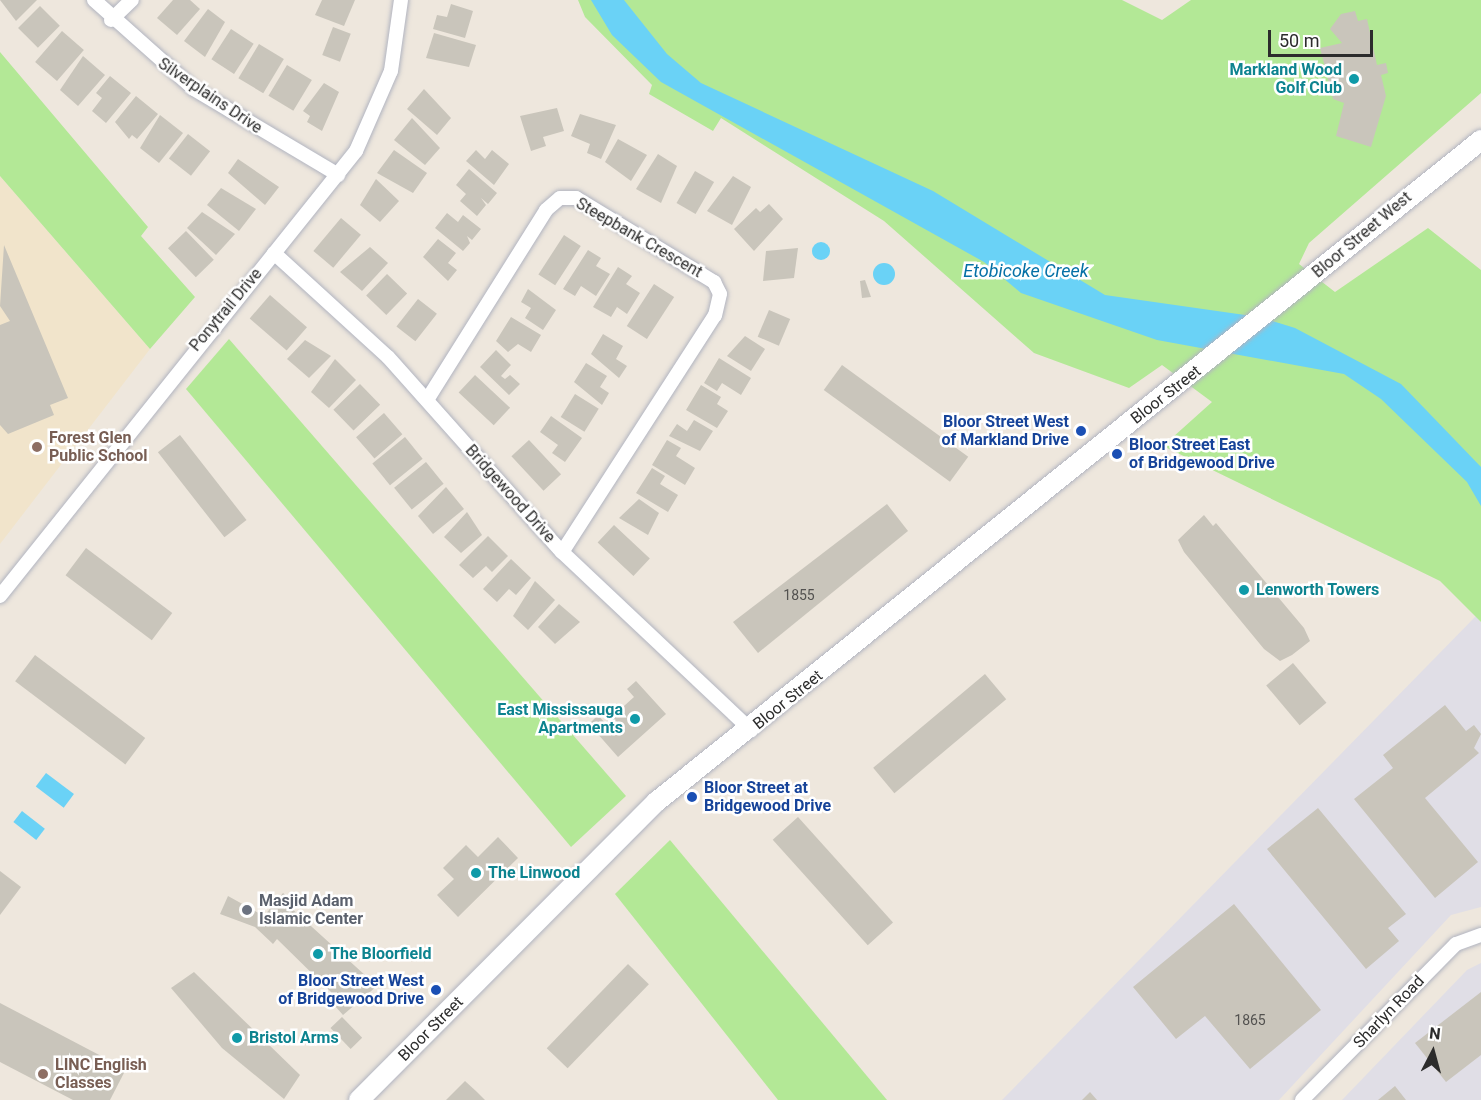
<!DOCTYPE html>
<html>
<head>
<meta charset="utf-8">
<style>
  body { margin:0 }
  #map { position:relative; width:1481px; height:1100px; overflow:hidden; background:#eee7dd; font-family:Roboto,sans-serif }
  div>[style] { position:absolute }
  [style*='--x'] { left:calc(var(--x)*1px); top:calc(var(--y)*1px); width:calc(var(--w)*1px); rotate:calc(var(--a)*1deg) }
  .industrial>* { inset:0; background:#e0dee6 }
  .education>* { inset:0; background:#f1e4cb }
  .green>* { inset:0; background:#b3e896 }
  .water>* { inset:0; background:#6ad2f6; transform-origin:0 0 }
  .round { border-radius:50% }
  .building>* { inset:0; background:#c9c5bb; transform-origin:0 0 }
  .roads { filter:drop-shadow(0 0 2px #b1b4c0) drop-shadow(0 0 2px #b1b4c0) }
  .street>* { height:14px; margin:-7px; padding:0 7px; transform-origin:7px; border-radius:7px; background:#fff }
  .secondary>* { height:20px; margin:-10px; padding:0 10px; transform-origin:10px; border-radius:10px; background:#fff }
  .dots>* { width:16px; height:16px; translate:-50% -50%; box-sizing:border-box; border:3px solid #fff; border-radius:50% }
  span { translate:-50% -50%; white-space:nowrap; text-align:center; line-height:1.15; -webkit-text-stroke:5px #fff; paint-order:stroke }
  .number-label { font-size:14px; color:#535250 }
  .number-label span { -webkit-text-stroke-width:0 }
  .culture-label { font-size:16px; color:#0d838f; font-weight:700 }
  .right { translate:-100% -50%; text-align:right }
  .left { translate:0 -50%; text-align:left }
  .street-label { font-size:16px; color:#2c2c2c }
  .transit-label { font-size:16px; color:#164399; font-weight:700 }
  .education-label { font-size:16px; color:#785e54; font-weight:700 }
  .worship-label { font-size:16px; color:#5b616d; font-weight:700 }
  .water-label { font-size:18px; color:#0570a6; font-style:italic }
  .north { position:absolute; left:1403px; top:1022px; width:60px; height:60px; -webkit-text-stroke:4px #fff; paint-order:stroke; rotate:6deg; font-size:16px; font-weight:700; line-height:24px; text-align:center; color:#2c2c2c }
  .north::after { content:''; display:block; margin:auto; width:21px; height:27px; background:#2c2c2c; clip-path:polygon(50% 0,100% 100%,50% 72%,0 100%) }
  .scale { position:absolute; left:1268px; top:30px; width:105px; height:27px; box-sizing:border-box; border:3px solid #2c2c2c; border-top:0; padding-left:8px; font-size:18px; line-height:21px; white-space:nowrap; color:#2c2c2c; -webkit-text-stroke:4px #fff; paint-order:stroke }
</style>
</head>
<body>
<div id="map">
  <div class="industrial">
    <div style="clip-path:polygon(1476px 616px,1481px 622px,1481px 907px,1451px 915px,1279px 1100px,1002px 1100px)"></div>
    <div style="clip-path:polygon(1481px 963px,1481px 1100px,1342px 1100px,1467px 970px)"></div>
  </div>
  <div class="education">
    <div style="clip-path:polygon(0 176px,150px 349px,0 544px)"></div>
  </div>
  <div class="green">
    <div style="clip-path:polygon(578px 0,1122px 0,1162px 20px,1191px 0,1481px 0,1481px 93px,1309px 243px,1299px 264px,1335px 292px,1428px 228px,1481px 270px,1481px 622px,1440px 581px,1163px 446px,1212px 402px,1162px 365px,1129px 388px,1034px 353px,884px 221px,721px 118px,713px 131px,649px 94px,652px 85px,585px 17px)"></div>
    <div style="clip-path:polygon(0 52px,148px 227px,141px 236px,195px 297px,150px 349px,0 176px)"></div>
    <div style="clip-path:polygon(229px 339px,626px 796px,571px 847px,186px 389px)"></div>
    <div style="clip-path:polygon(670px 840px,887px 1100px,778px 1100px,615px 894px)"></div>
  </div>
  <div class="water">
    <div style="clip-path:polygon(591px 0,624px 0,667px 54px,701px 83px,933px 191px,1105px 295px,1259px 317px,1295px 328px,1401px 384px,1481px 467px,1481px 506px,1467px 482px,1381px 399px,1344px 374px,1157px 340px,1021px 293px,984px 262px,661px 82px,612px 35px)"></div>
    <div class="round" style="left:812px;top:242px;width:18px;height:18px"></div>
    <div class="round" style="left:873px;top:263px;width:22px;height:22px"></div>
    <div style="left:46px;top:773px;width:35px;height:17px;rotate:37deg"></div>
    <div style="left:22px;top:811px;width:29px;height:14px;rotate:38deg"></div>
  </div>
  <div class="building">
    <div style="clip-path:polygon(0 0,37px 0,16px 21px)"></div>
    <div style="clip-path:polygon(173px 0,190px 0,200px 9px,177px 35px,157px 18px)"></div>
    <div style="clip-path:polygon(355px 0,344px 26px,315px 15px,322px 0)"></div>
    <div style="clip-path:polygon(451px 4px,473px 11px,465px 38px,433px 29px,437px 15px,447px 17px)"></div>
    <div style="left:40px;top:6px;width:28px;height:31px;rotate:45deg"></div>
    <div style="clip-path:polygon(208px 9px,225px 22px,205px 57px,184px 41px)"></div>
    <div style="clip-path:polygon(1355px 11px,1358px 21px,1367px 19px,1377px 65px,1386px 63px,1388px 73px,1381px 75px,1386px 96px,1371px 147px,1336px 136px,1344px 103px,1333px 99px,1320px 48px,1342px 43px,1330px 29px,1341px 14px)"></div>
    <div style="left:333px;top:27px;width:19px;height:30px;rotate:21deg"></div>
    <div style="left:231px;top:29px;width:27px;height:36px;rotate:33deg"></div>
    <div style="left:62px;top:31px;width:29px;height:41px;rotate:41deg"></div>
    <div style="clip-path:polygon(434px 33px,476px 45px,469px 67px,426px 58px)"></div>
    <div style="left:259px;top:44px;width:29px;height:40px;rotate:31deg"></div>
    <div style="clip-path:polygon(83px 56px,105px 75px,78px 106px,60px 90px)"></div>
    <div style="left:287px;top:65px;width:29px;height:36px;rotate:31deg"></div>
    <div style="clip-path:polygon(110px 76px,131px 93px,106px 123px,92px 111px,102px 98px,96px 93px)"></div>
    <div style="clip-path:polygon(324px 83px,339px 92px,322px 131px,307px 122px,310px 116px,303px 111px)"></div>
    <div style="clip-path:polygon(424px 89px,451px 118px,437px 135px,407px 109px)"></div>
    <div style="clip-path:polygon(136px 96px,158px 114px,137px 139px,132px 135px,129px 139px,115px 122px)"></div>
    <div style="clip-path:polygon(557px 108px,564px 131px,543px 137px,546px 146px,531px 151px,520px 116px)"></div>
    <div style="clip-path:polygon(580px 114px,616px 125px,601px 159px,587px 153px,590px 144px,571px 136px)"></div>
    <div style="clip-path:polygon(160px 115px,183px 133px,159px 163px,140px 148px)"></div>
    <div style="clip-path:polygon(412px 118px,440px 148px,425px 165px,394px 140px)"></div>
    <div style="left:188px;top:134px;width:28px;height:31px;rotate:38deg"></div>
    <div style="clip-path:polygon(618px 139px,647px 155px,631px 181px,605px 162px)"></div>
    <div style="clip-path:polygon(394px 150px,427px 173px,413px 193px,377px 173px)"></div>
    <div style="clip-path:polygon(476px 150px,485px 159px,492px 150px,509px 164px,494px 185px,466px 161px)"></div>
    <div style="clip-path:polygon(658px 154px,677px 166px,661px 203px,636px 189px)"></div>
    <div style="clip-path:polygon(238px 159px,279px 187px,265px 205px,228px 173px)"></div>
    <div style="clip-path:polygon(469px 169px,497px 193px,488px 204px,481px 198px,486px 205px,477px 216px,460px 201px,466px 194px,456px 185px)"></div>
    <div style="left:695px;top:171px;width:22px;height:37px;rotate:30deg"></div>
    <div style="clip-path:polygon(733px 176px,751px 187px,732px 225px,707px 211px)"></div>
    <div style="clip-path:polygon(376px 179px,399px 201px,380px 222px,360px 205px)"></div>
    <div style="clip-path:polygon(221px 188px,256px 209px,239px 231px,207px 205px)"></div>
    <div style="clip-path:polygon(769px 204px,783px 219px,754px 251px,734px 229px,756px 208px,760px 212px)"></div>
    <div style="clip-path:polygon(202px 212px,235px 234px,216px 255px,187px 228px)"></div>
    <div style="clip-path:polygon(447px 213px,458px 222px,463px 215px,481px 229px,472px 240px,467px 236px,470px 243px,463px 251px,435px 228px)"></div>
    <div style="left:341px;top:218px;width:26px;height:43px;rotate:40deg"></div>
    <div style="left:186px;top:231px;width:40px;height:25px;rotate:46deg"></div>
    <div style="left:564px;top:235px;width:20px;height:47px;rotate:33deg"></div>
    <div style="clip-path:polygon(438px 239px,456px 253px,448px 263px,457px 270px,448px 281px,423px 257px)"></div>
    <div style="clip-path:polygon(4px 245px,68px 398px,50px 405px,54px 415px,8px 434px,0 425px,0 325px,10px 321px,0 306px)"></div>
    <div style="clip-path:polygon(370px 247px,388px 263px,362px 291px,340px 272px)"></div>
    <div style="clip-path:polygon(798px 248px,794px 278px,763px 281px,766px 251px)"></div>
    <div style="clip-path:polygon(588px 250px,601px 258px,596px 266px,610px 274px,596px 296px,581px 286px,575px 296px,563px 289px)"></div>
    <div style="clip-path:polygon(618px 267px,632px 276px,626px 284px,640px 293px,627px 314px,617px 307px,611px 317px,593px 307px)"></div>
    <div style="left:387px;top:274px;width:28px;height:30px;rotate:44deg"></div>
    <div style="clip-path:polygon(865px 280px,871px 297px,862px 298px,860px 281px)"></div>
    <div style="left:654px;top:284px;width:24px;height:50px;rotate:33deg"></div>
    <div style="clip-path:polygon(528px 289px,556px 310px,543px 330px,525px 318px,531px 308px,521px 302px)"></div>
    <div style="left:270px;top:295px;width:49px;height:31px;rotate:41deg"></div>
    <div style="left:418px;top:299px;width:24px;height:35px;rotate:38deg"></div>
    <div style="left:769px;top:310px;width:23px;height:29px;rotate:23deg"></div>
    <div style="clip-path:polygon(511px 317px,541px 335px,531px 352px,518px 344px,508px 352px,496px 341px)"></div>
    <div style="clip-path:polygon(603px 334px,623px 346px,616px 359px,627px 366px,619px 378px,591px 354px)"></div>
    <div style="clip-path:polygon(745px 336px,765px 349px,751px 371px,727px 356px)"></div>
    <div style="clip-path:polygon(305px 340px,331px 356px,309px 378px,287px 359px)"></div>
    <div style="clip-path:polygon(496px 350px,511px 365px,501px 376px,505px 379px,510px 375px,520px 384px,509px 395px,480px 367px)"></div>
    <div style="clip-path:polygon(719px 358px,751px 378px,741px 395px,722px 383px,717px 391px,704px 383px)"></div>
    <div style="clip-path:polygon(335px 359px,356px 380px,329px 408px,311px 392px)"></div>
    <div style="clip-path:polygon(586px 363px,607px 376px,600px 387px,609px 393px,602px 405px,574px 382px)"></div>
    <div style="left:842px;top:365px;width:156px;height:31px;rotate:36deg"></div>
    <div style="left:475px;top:375px;width:48px;height:24px;rotate:43deg"></div>
    <div style="left:360px;top:384px;width:29px;height:37px;rotate:46deg"></div>
    <div style="clip-path:polygon(701px 385px,721px 397px,717px 404px,728px 411px,717px 428px,686px 410px)"></div>
    <div style="left:575px;top:394px;width:28px;height:27px;rotate:32deg"></div>
    <div style="left:384px;top:413px;width:28px;height:37px;rotate:49deg"></div>
    <div style="clip-path:polygon(551px 416px,582px 438px,565px 462px,552px 453px,558px 445px,540px 432px)"></div>
    <div style="clip-path:polygon(694px 420px,713px 431px,700px 451px,669px 436px,677px 424px,687px 431px)"></div>
    <div style="left:180px;top:435px;width:108px;height:28px;rotate:52deg"></div>
    <div style="left:405px;top:437px;width:28px;height:42px;rotate:51deg"></div>
    <div style="left:529px;top:440px;width:47px;height:24px;rotate:47deg"></div>
    <div style="clip-path:polygon(667px 440px,681px 448px,676px 456px,695px 468px,685px 485px,652px 465px)"></div>
    <div style="left:426px;top:462px;width:28px;height:41px;rotate:51deg"></div>
    <div style="clip-path:polygon(652px 468px,665px 476px,660px 484px,678px 495px,668px 512px,636px 493px)"></div>
    <div style="clip-path:polygon(446px 487px,464px 509px,433px 534px,418px 516px)"></div>
    <div style="clip-path:polygon(639px 499px,659px 513px,648px 535px,619px 518px)"></div>
    <div style="clip-path:polygon(887px 504px,908px 531px,758px 653px,733px 622px)"></div>
    <div style="clip-path:polygon(467px 512px,482px 535px,461px 553px,444px 537px)"></div>
    <div style="clip-path:polygon(1204px 515px,1213px 526px,1216px 523px,1304px 628px,1310px 641px,1292px 655px,1280px 661px,1264px 649px,1184px 552px,1178px 540px)"></div>
    <div style="left:614px;top:525px;width:49px;height:24px;rotate:43deg"></div>
    <div style="clip-path:polygon(488px 536px,508px 556px,492px 572px,486px 566px,473px 578px,459px 565px)"></div>
    <div style="left:86px;top:548px;width:108px;height:34px;rotate:37deg"></div>
    <div style="clip-path:polygon(511px 559px,531px 578px,516px 595px,509px 589px,497px 602px,483px 589px)"></div>
    <div style="clip-path:polygon(535px 581px,555px 600px,528px 630px,513px 616px)"></div>
    <div style="clip-path:polygon(559px 604px,580px 622px,555px 644px,538px 627px)"></div>
    <div style="left:35px;top:655px;width:138px;height:33px;rotate:37deg"></div>
    <div style="left:1293px;top:663px;width:52px;height:35px;rotate:50deg"></div>
    <div style="left:985px;top:674px;width:33px;height:146px;rotate:50deg"></div>
    <div style="clip-path:polygon(636px 681px,666px 714px,618px 757px,589px 724px,598px 715px,605px 723px,634px 697px,627px 689px)"></div>
    <div style="clip-path:polygon(1445px 705px,1466px 731px,1474px 725px,1481px 734px,1474px 748px,1479px 753px,1425px 798px,1478px 862px,1435px 898px,1354px 799px,1393px 768px,1383px 755px)"></div>
    <div style="clip-path:polygon(1318px 808px,1406px 914px,1388px 928px,1399px 941px,1366px 969px,1267px 849px)"></div>
    <div style="left:798px;top:817px;width:142px;height:34px;rotate:48deg"></div>
    <div style="clip-path:polygon(498px 837px,518px 858px,458px 917px,437px 895px,454px 879px,443px 868px,466px 845px,478px 857px)"></div>
    <div style="clip-path:polygon(0 871px,21px 887px,0 915px)"></div>
    <div style="clip-path:polygon(283px 893px,294px 902px,290px 907px,377px 986px,343px 1015px,327px 997px,331px 992px,277px 939px,273px 944px,255px 927px,220px 914px,228px 896px,264px 916px)"></div>
    <div style="clip-path:polygon(1234px 904px,1321px 1010px,1250px 1069px,1205px 1016px,1176px 1039px,1133px 987px)"></div>
    <div style="left:628px;top:964px;width:29px;height:117px;rotate:44deg"></div>
    <div style="clip-path:polygon(194px 972px,300px 1075px,284px 1099px,222px 1048px,171px 988px)"></div>
    <div style="clip-path:polygon(1481px 992px,1481px 1055px,1446px 1082px,1415px 1043px)"></div>
    <div style="clip-path:polygon(0 1003px,126px 1069px,110px 1100px,73px 1100px,0 1062px)"></div>
    <div style="left:342px;top:1017px;width:29px;height:16px;rotate:46deg"></div>
    <div style="clip-path:polygon(465px 1081px,477px 1092px,485px 1100px,446px 1100px)"></div>
    <div style="clip-path:polygon(1395px 1086px,1406px 1100px,1378px 1100px)"></div>
    <div style="clip-path:polygon(1090px 1092px,1097px 1100px,1082px 1100px)"></div>
  </div>
  <div class="roads">
    <div class="street">
      <div style="--x:94;--y:0;--w:134;--a:41.7"></div>
      <div style="--x:194;--y:89;--w:168;--a:30.8"></div>
      <div style="--x:111;--y:20;--w:29;--a:-44"></div>
      <div style="--x:274;--y:253;--w:154;--a:42.4"></div>
      <div style="--x:388;--y:357;--w:261;--a:48.3"></div>
      <div style="--x:562;--y:552;--w:260;--a:43.3"></div>
      <div style="--x:427;--y:400;--w:224;--a:-57.9"></div>
      <div style="--x:546;--y:210;--w:18;--a:-41"></div>
      <div style="--x:560;--y:198;--w:16;--a:0"></div>
      <div style="--x:576;--y:198;--w:162;--a:31.3"></div>
      <div style="--x:714;--y:282;--w:13;--a:63"></div>
      <div style="--x:720;--y:294;--w:22;--a:103"></div>
      <div style="--x:715;--y:315;--w:282;--a:122.8"></div>
      <div style="--x:0;--y:596;--w:570;--a:-51.34"></div>
      <div style="--x:356;--y:151;--w:87;--a:-66.4"></div>
      <div style="--x:391;--y:71;--w:72;--a:-82"></div>
      <div style="--x:1302;--y:1100;--w:219;--a:-45.4"></div>
      <div style="--x:1456;--y:944;--w:27;--a:-20"></div>
    </div>
    <div class="secondary">
      <div style="--x:359;--y:1100;--w:421;--a:-45.1"></div>
      <div style="--x:656;--y:802;--w:1058;--a:-38.74"></div>
    </div>
  </div>
  <div class="dots">
    <div style="left:1354px;top:79px;background:#0f9aa8"></div>
    <div style="left:1081px;top:431px;background:#1a4fb4"></div>
    <div style="left:37px;top:447px;background:#8d6e63"></div>
    <div style="left:1117px;top:454px;background:#1a4fb4"></div>
    <div style="left:1244px;top:590px;background:#0f9aa8"></div>
    <div style="left:635px;top:719px;background:#0f9aa8"></div>
    <div style="left:692px;top:797px;background:#1a4fb4"></div>
    <div style="left:476px;top:873px;background:#0f9aa8"></div>
    <div style="left:247px;top:910px;background:#6b7280"></div>
    <div style="left:318px;top:954px;background:#0f9aa8"></div>
    <div style="left:436px;top:990px;background:#1a4fb4"></div>
    <div style="left:237px;top:1038px;background:#0f9aa8"></div>
    <div style="left:43px;top:1074px;background:#8d6e63"></div>
  </div>
  <div class="number-label">
    <span style="left:799px;top:595px">1855</span>
    <span style="left:1250px;top:1020px">1865</span>
  </div>
  <div class="culture-label">
    <span class="right" style="left:1342px;top:79px">Markland Wood<br>Golf Club</span>
    <span class="left" style="left:1256px;top:590px">Lenworth Towers</span>
    <span class="right" style="left:623px;top:719px">East Mississauga<br>Apartments</span>
    <span class="left" style="left:488px;top:873px">The Linwood</span>
    <span class="left" style="left:330px;top:954px">The Bloorfield</span>
    <span class="left" style="left:249px;top:1038px">Bristol Arms</span>
  </div>
  <div class="street-label">
    <span style="left:210px;top:96px;rotate:34deg">Silverplains Drive</span>
    <span style="left:1362px;top:235px;rotate:-40deg">Bloor Street West</span>
    <span style="left:639px;top:238px;rotate:30deg">Steepbank Crescent</span>
    <span style="left:226px;top:310px;rotate:-50deg">Ponytrail Drive</span>
    <span style="left:1166px;top:395px;rotate:-38deg">Bloor Street</span>
    <span style="left:510px;top:494px;rotate:48deg">Bridgewood Drive</span>
    <span style="left:788px;top:700px;rotate:-39deg">Bloor Street</span>
    <span style="left:1389px;top:1012px;rotate:-46deg">Sharlyn Road</span>
    <span style="left:431px;top:1029px;rotate:-45deg">Bloor Street</span>
  </div>
  <div class="transit-label">
    <span class="right" style="left:1069px;top:431px">Bloor Street West<br>of Markland Drive</span>
    <span class="left" style="left:1129px;top:454px">Bloor Street East<br>of Bridgewood Drive</span>
    <span class="left" style="left:704px;top:797px">Bloor Street at<br>Bridgewood Drive</span>
    <span class="right" style="left:424px;top:990px">Bloor Street West<br>of Bridgewood Drive</span>
  </div>
  <div class="education-label">
    <span class="left" style="left:49px;top:447px">Forest Glen<br>Public School</span>
    <span class="left" style="left:55px;top:1074px">LINC English<br>Classes</span>
  </div>
  <div class="worship-label">
    <span class="left" style="left:259px;top:910px">Masjid Adam<br>Islamic Center</span>
  </div>
  <div class="water-label">
    <span style="left:1026px;top:271px">Etobicoke Creek</span>
  </div>
  <div class="north">N</div>
  <div class="scale">50 m</div>
</div>
</body>
</html>
